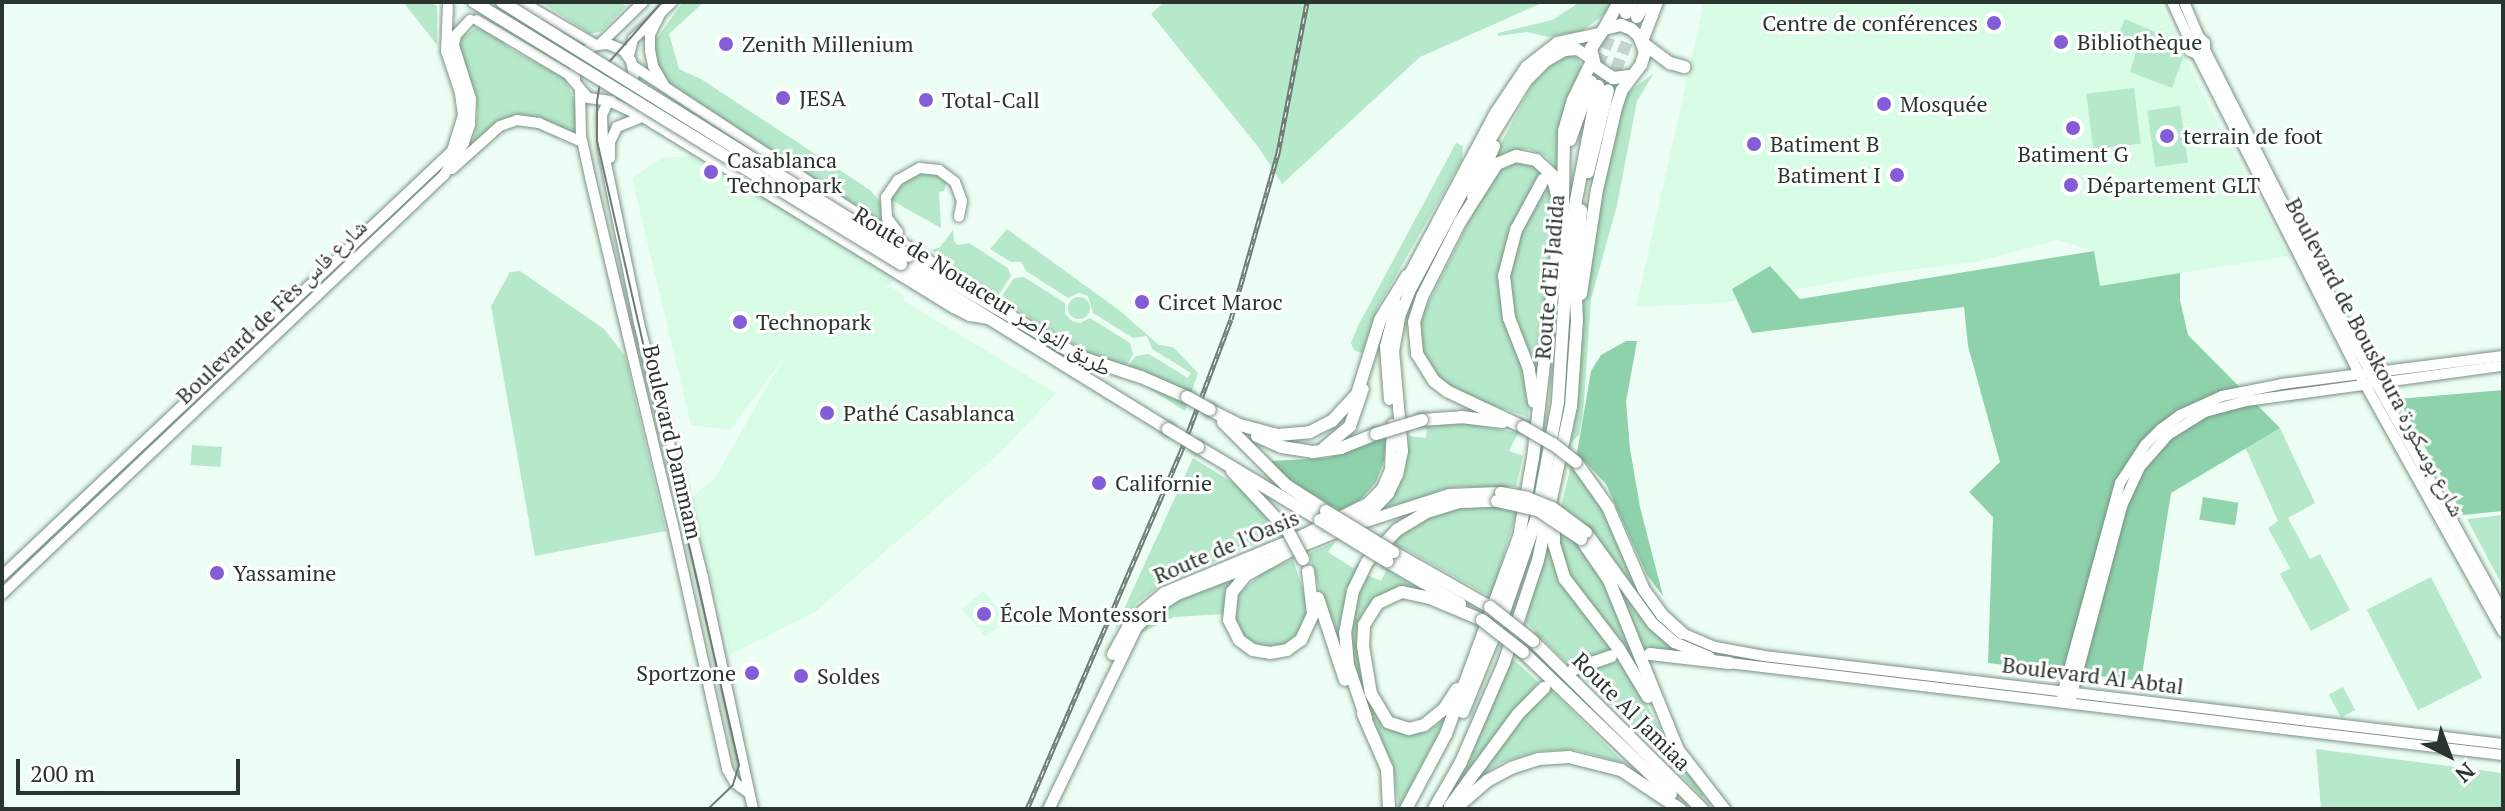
<!DOCTYPE html>
<html>
<head>
<meta charset="utf-8">
<style>
  body { margin:0 }
  #map { position:relative; width:2505px; height:811px; overflow:hidden; background:#edfef4; font-family:"PT Serif","Noto Naskh Arabic",serif }
  div>[style] { position:absolute }
  [style*='--x'] { left:calc(var(--x)*1px); top:calc(var(--y)*1px); width:calc(var(--w)*1px); rotate:calc(var(--a)*1deg) }
  .built>* { inset:0; background:#d8fce6; transform-origin:0 0 }
  .green>* { inset:0; background:#b6e8cb; transform-origin:0 0 }
  .round { border-radius:50% }
  .forest>* { inset:0; background:#8ed2ac }
  .water>* { inset:0; background:#91d5ae; transform-origin:0 0 }
  .highway-tunnel>* { height:12px; margin-top:-6px; transform-origin:0; background:repeating-linear-gradient(90deg,#c6d6cc 0 12px,transparent 0 18px) }
  .roads { filter:drop-shadow(0 0 2px #799283) drop-shadow(0 0 2px #799283) }
  .secondary>* { height:10px; margin:-5px; padding:0 5px; transform-origin:5px; border-radius:5px; background:#fff }
  .primary>* { height:11px; margin:-5.5px; padding:0 5.5px; transform-origin:5.5px; border-radius:5.5px; background:#fff }
  .highway>* { height:12px; margin:-6px; padding:0 6px; transform-origin:6px; border-radius:6px; background:#fff }
  .tram>* { height:2px; margin:-1px; padding:0 1px; transform-origin:1px; border-radius:1px; background:#707d75 }
  .rail>* { height:5px; margin-top:-2.5px; transform-origin:0; background:repeating-linear-gradient(90deg,#fff 0 6px,#707d75 0 12px); box-sizing:border-box; border-block:2px solid #707d75 }
  .bridges { filter:drop-shadow(0 0 2px #799283) drop-shadow(0 0 2px #799283) }
  .primary-bridge>* { height:11px; margin:-5.5px; padding:0 5.5px; transform-origin:5.5px; border-radius:5.5px; background:#fff }
  .highway-bridge>* { height:12px; margin:-6px; padding:0 6px; transform-origin:6px; border-radius:6px; background:#fff }
  .dots>* { width:22px; height:22px; translate:-50% -50%; box-sizing:border-box; border:4px solid #fff; border-radius:50% }
  span { translate:-50% -50%; white-space:nowrap; text-align:center; line-height:1.15; -webkit-text-stroke:6px #fff; paint-order:stroke }
  .poi-label { font-size:22px; color:#2a352e }
  .right { translate:-100% -50%; text-align:right }
  .left { translate:0 -50%; text-align:left }
  .street-label { font-size:22px; color:#2a352e }
  .frame { position:absolute; inset:0; border:4px solid #2a352e; pointer-events:none }
  .north { position:absolute; left:2409px; top:715px; width:80px; height:80px; -webkit-text-stroke:6px #fff; paint-order:stroke; rotate:138deg; font-size:22px; font-weight:700; line-height:32px; text-align:center; color:#2a352e }
  .north::after { content:''; display:block; margin:auto; width:28px; height:36px; background:#2a352e; clip-path:polygon(50% 0,100% 100%,50% 72%,0 100%) }
  .scale { position:absolute; left:16px; top:759px; width:224px; height:36px; box-sizing:border-box; border:4px solid #2a352e; border-top:0; padding-left:10px; font-size:24px; line-height:28px; white-space:nowrap; color:#2a352e; -webkit-text-stroke:6px #fff; paint-order:stroke }
</style>
</head>
<body>
<div id="map">
  <div class="built">
    <div style="clip-path:polygon(1704px 2px,2160px 2px,2201px 91px,2289px 256px,2099px 286px,2094px 251px,2057px 240px,1976px 262px,1884px 273px,1722px 303px,1636px 307px)"></div>
    <div style="clip-path:polygon(690px 156px,832px 234px,897px 278px,884px 289px,891px 287px,903px 295px,904px 301px,1056px 393px,1003px 450px,815px 612px,730px 655px,692px 497px,715px 478px,783px 359px,730px 430px,691px 425px,632px 178px,662px 158px)"></div>
    <div style="left:983px;top:591px;width:37px;height:28px;rotate:49deg"></div>
  </div>
  <div class="green">
    <div style="clip-path:polygon(403px 2px,430px 2px,437px 6px,437px 45px)"></div>
    <div style="clip-path:polygon(541px 2px,620px 2px,626px 6px,602px 31px,590px 34px)"></div>
    <div style="clip-path:polygon(683px 2px,704px 2px,669px 34px,679px 69px,701px 79px,870px 190px,881px 203px,882px 222px,668px 90px,652px 61px,650px 35px,657px 38px)"></div>
    <div style="clip-path:polygon(1164px 2px,1544px 2px,1420px 57px,1282px 184px,1259px 148px,1151px 14px)"></div>
    <div style="clip-path:polygon(1580px 2px,1612px 2px,1606px 13px,1582px 31px,1548px 37px,1527px 32px,1498px 36px,1498px 33px,1552px 20px)"></div>
    <div style="clip-path:polygon(2125px 19px,2172px 39px,2183px 58px,2172px 88px,2130px 72px,2137px 49px,2116px 41px)"></div>
    <div style="clip-path:polygon(476px 28px,493px 33px,512px 50px,565px 78px,576px 105px,577px 134px,538px 119px,514px 115px,494px 124px,473px 145px,478px 115px,476px 93px,458px 46px,463px 36px)"></div>
    <div style="clip-path:polygon(1570px 54px,1579px 59px,1582px 70px,1561px 118px,1559px 172px,1547px 157px,1529px 149px,1510px 151px,1492px 160px,1533px 83px,1560px 57px)"></div>
    <div style="clip-path:polygon(1654px 73px,1637px 101px,1617px 205px,1591px 299px,1583px 415px,1579px 435px,1571px 442px,1579px 394px,1583px 295px,1607px 172px,1626px 94px)"></div>
    <div style="left:2134px;top:88px;width:56px;height:48px;rotate:83deg"></div>
    <div style="left:2180px;top:106px;width:57px;height:33px;rotate:82deg"></div>
    <div style="clip-path:polygon(1456px 143px,1463px 146px,1462px 160px,1378px 307px,1362px 353px,1354px 350px,1351px 343px,1358px 326px)"></div>
    <div style="clip-path:polygon(1521px 159px,1530px 160px,1542px 171px,1506px 242px,1499px 287px,1503px 315px,1523px 364px,1530px 395px,1528px 417px,1467px 397px,1439px 380px,1422px 353px,1419px 321px,1489px 182px,1499px 168px)"></div>
    <div style="clip-path:polygon(916px 173px,932px 173px,947px 182px,944px 191px,939px 192px,941px 228px,891px 200px,894px 192px)"></div>
    <div style="clip-path:polygon(1550px 183px,1554px 207px,1537px 377px,1508px 296px,1511px 256px,1545px 186px,1544px 196px)"></div>
    <div style="clip-path:polygon(1007px 229px,1119px 310px,1159px 345px,1173px 347px,1198px 373px,1185px 411px,1123px 372px,1136px 356px,1149px 354px,1188px 378px,1191px 373px,1152px 349px,1147px 336px,1133px 338px,1093px 313px,1088px 296px,1079px 293px,1068px 298px,1026px 271px,1021px 262px,1011px 262px,990px 249px)"></div>
    <div style="clip-path:polygon(953px 230px,954px 241px,958px 245px,969px 243px,1008px 268px,1011px 276px,997px 297px,932px 250px,940px 247px)"></div>
    <div style="clip-path:polygon(520px 271px,604px 329px,625px 356px,666px 531px,535px 556px,491px 306px,510px 272px)"></div>
    <div style="clip-path:polygon(1024px 277px,1065px 303px,1065px 314px,1072px 321px,1080px 323px,1090px 318px,1130px 343px,1133px 354px,1128px 364px,1120px 372px,1000px 299px,1014px 278px)"></div>
    <div class="round" style="left:1068px;top:297px;width:22px;height:22px"></div>
    <div style="clip-path:polygon(1467px 423px,1518px 433px,1509px 451px,1523px 456px,1516px 487px,1457px 487px,1386px 508px,1405px 474px,1409px 436px,1426px 438px,1427px 425px)"></div>
    <div style="clip-path:polygon(2280px 428px,2315px 503px,2288px 518px,2310px 559px,2320px 554px,2350px 610px,2311px 631px,2280px 574px,2290px 568px,2268px 528px,2278px 521px,2245px 447px)"></div>
    <div style="left:192px;top:445px;width:30px;height:20px;rotate:4deg"></div>
    <div style="clip-path:polygon(1193px 458px,1243px 489px,1283px 532px,1164px 583px,1137px 603px,1115px 629px)"></div>
    <div style="clip-path:polygon(1571px 466px,1604px 509px,1637px 587px,1684px 639px,1655px 617px,1587px 527px,1561px 507px)"></div>
    <div style="clip-path:polygon(1488px 505px,1517px 511px,1491px 597px,1389px 540px,1417px 521px,1449px 508px)"></div>
    <div style="clip-path:polygon(2503px 515px,2503px 587px,2467px 519px)"></div>
    <div style="clip-path:polygon(1559px 529px,1574px 539px,1598px 566px,1641px 675px,1573px 584px,1560px 551px)"></div>
    <div style="clip-path:polygon(1549px 538px,1550px 549px,1617px 650px,1570px 666px,1525px 621px)"></div>
    <div style="clip-path:polygon(1335px 542px,1328px 552px,1353px 568px,1363px 561px,1343px 654px,1332px 633px,1309px 553px)"></div>
    <div style="clip-path:polygon(1293px 559px,1305px 596px,1307px 618px,1297px 638px,1284px 647px,1263px 648px,1242px 635px,1235px 618px,1238px 595px,1263px 572px)"></div>
    <div style="clip-path:polygon(1387px 569px,1418px 589px,1385px 592px,1369px 604px,1362px 615px,1360px 623px,1368px 696px,1383px 723px,1403px 734px,1427px 732px,1446px 718px,1399px 809px,1393px 766px,1361px 693px,1349px 654px,1353px 602px,1367px 575px,1381px 581px)"></div>
    <div style="clip-path:polygon(1239px 576px,1228px 591px,1224px 614px,1174px 617px,1137px 635px,1171px 603px)"></div>
    <div style="left:2431px;top:577px;width:113px;height:72px;rotate:63deg"></div>
    <div style="clip-path:polygon(1615px 583px,1654px 632px,1702px 660px,1642px 650px)"></div>
    <div style="clip-path:polygon(1512px 658px,1538px 682px,1439px 809px,1478px 737px)"></div>
    <div style="clip-path:polygon(1621px 661px,1679px 760px,1704px 795px,1702px 797px,1578px 672px)"></div>
    <div style="left:2343px;top:687px;width:26px;height:16px;rotate:62deg"></div>
    <div style="clip-path:polygon(1551px 690px,1624px 763px,1576px 750px,1539px 751px,1503px 762px,1472px 782px,1533px 703px,1539px 703px)"></div>
    <div style="clip-path:polygon(2316px 749px,2503px 773px,2503px 809px,2321px 809px)"></div>
  </div>
  <div class="forest">
    <div style="clip-path:polygon(2094px 251px,2100px 286px,2180px 273px,2180px 300px,2188px 335px,2280px 428px,2171px 493px,2141px 681px,1988px 663px,1993px 517px,1969px 492px,2000px 462px,1968px 346px,1964px 307px,1752px 333px,1732px 289px,1770px 266px,1800px 299px)"></div>
    <div style="clip-path:polygon(1626px 341px,1637px 341px,1626px 402px,1630px 449px,1640px 507px,1663px 596px,1647px 575px,1606px 484px,1577px 453px,1591px 371px,1601px 355px)"></div>
    <div style="clip-path:polygon(2503px 390px,2503px 511px,2463px 515px,2398px 399px)"></div>
    <div style="clip-path:polygon(1386px 438px,1384px 461px,1376px 482px,1361px 499px,1341px 511px,1293px 483px,1269px 461px,1328px 458px)"></div>
  </div>
  <div class="water">
    <div style="left:2203px;top:497px;width:36px;height:23px;rotate:9deg"></div>
  </div>
  <div class="highway-tunnel">
    <div style="--x:1591;--y:82;--w:78;--a:-67.4"></div>
    <div style="--x:1609;--y:87;--w:75;--a:-68.2"></div>
  </div>
  <div class="roads">
    <div class="secondary">
      <div style="--x:522;--y:2;--w:86;--a:30.2"></div>
      <div style="--x:2172;--y:2;--w:43;--a:65.2"></div>
      <div style="--x:2190;--y:41;--w:10;--a:90"></div>
      <div style="--x:2190;--y:51;--w:8;--a:23"></div>
      <div style="--x:2197;--y:54;--w:352;--a:63.1"></div>
      <div style="--x:2356;--y:368;--w:302;--a:60.9"></div>
      <div style="--x:2184;--y:2;--w:38;--a:67"></div>
      <div style="--x:2199;--y:37;--w:8;--a:45"></div>
      <div style="--x:2205;--y:43;--w:7;--a:90"></div>
      <div style="--x:2205;--y:50;--w:324;--a:63"></div>
      <div style="--x:2352;--y:339;--w:312;--a:61.1"></div>
      <div style="--x:662;--y:10;--w:28;--a:116"></div>
      <div style="--x:650;--y:35;--w:15;--a:90"></div>
      <div style="--x:650;--y:50;--w:16;--a:79"></div>
      <div style="--x:653;--y:66;--w:22;--a:60"></div>
      <div style="--x:477;--y:20;--w:106;--a:30.7"></div>
      <div style="--x:568;--y:74;--w:31;--a:50"></div>
      <div style="--x:588;--y:98;--w:24;--a:7"></div>
      <div style="--x:600;--y:44;--w:60;--a:-44.3"></div>
      <div style="--x:629;--y:56;--w:17;--a:-77"></div>
      <div style="--x:633;--y:39;--w:54;--a:-43.5"></div>
      <div style="--x:633;--y:66;--w:426;--a:33.3"></div>
      <div style="--x:575;--y:81;--w:15;--a:-90"></div>
      <div style="--x:575;--y:66;--w:16;--a:-60"></div>
      <div style="--x:583;--y:52;--w:15;--a:-28"></div>
      <div style="--x:596;--y:45;--w:12;--a:-5"></div>
      <div style="--x:608;--y:44;--w:16;--a:22"></div>
      <div style="--x:623;--y:50;--w:14;--a:54"></div>
      <div style="--x:631;--y:61;--w:14;--a:78"></div>
      <div style="--x:634;--y:75;--w:16;--a:112"></div>
      <div style="--x:580;--y:90;--w:46;--a:88.8"></div>
      <div style="--x:581;--y:136;--w:42;--a:77.6"></div>
      <div style="--x:590;--y:177;--w:367;--a:76.6"></div>
      <div style="--x:675;--y:534;--w:241;--a:77.5"></div>
      <div style="--x:727;--y:769;--w:16;--a:60"></div>
      <div style="--x:735;--y:783;--w:17;--a:36"></div>
      <div style="--x:608;--y:102;--w:14;--a:115"></div>
      <div style="--x:602;--y:115;--w:34;--a:88"></div>
      <div style="--x:603;--y:149;--w:178;--a:78.3"></div>
      <div style="--x:639;--y:323;--w:263;--a:75.9"></div>
      <div style="--x:703;--y:578;--w:236;--a:77.8"></div>
      <div style="--x:611;--y:102;--w:35;--a:25"></div>
      <div style="--x:643;--y:117;--w:365;--a:31.6"></div>
      <div style="--x:954;--y:308;--w:18;--a:27"></div>
      <div style="--x:970;--y:316;--w:19;--a:9"></div>
      <div style="--x:610;--y:158;--w:16;--a:-90"></div>
      <div style="--x:610;--y:142;--w:17;--a:-65"></div>
      <div style="--x:617;--y:127;--w:27;--a:-22"></div>
      <div style="--x:452;--y:169;--w:64;--a:-41.9"></div>
      <div style="--x:500;--y:126;--w:18;--a:-19"></div>
      <div style="--x:517;--y:120;--w:22;--a:8"></div>
      <div style="--x:539;--y:123;--w:47;--a:23.8"></div>
      <div style="--x:898;--y:232;--w:18;--a:-128"></div>
      <div style="--x:887;--y:218;--w:21;--a:-93"></div>
      <div style="--x:886;--y:197;--w:21;--a:-55"></div>
      <div style="--x:898;--y:180;--w:25;--a:-29"></div>
      <div style="--x:920;--y:168;--w:19;--a:6"></div>
      <div style="--x:939;--y:170;--w:20;--a:37"></div>
      <div style="--x:955;--y:182;--w:20;--a:70"></div>
      <div style="--x:962;--y:201;--w:16;--a:101"></div>
      <div style="--x:2;--y:576;--w:619;--a:-43.36"></div>
      <div style="--x:452;--y:151;--w:38;--a:-73"></div>
      <div style="--x:463;--y:115;--w:22;--a:-98"></div>
      <div style="--x:460;--y:93;--w:44;--a:-108.4"></div>
      <div style="--x:446;--y:51;--w:45;--a:-87.5"></div>
      <div style="--x:2;--y:594;--w:609;--a:-43.47"></div>
      <div style="--x:444;--y:175;--w:38;--a:-58"></div>
      <div style="--x:464;--y:143;--w:20;--a:-72"></div>
      <div style="--x:470;--y:124;--w:25;--a:-88"></div>
      <div style="--x:471;--y:99;--w:57;--a:-107.5"></div>
      <div style="--x:454;--y:45;--w:10;--a:-79"></div>
      <div style="--x:456;--y:35;--w:21;--a:-47"></div>
      <div style="--x:1682;--y:633;--w:36;--a:23"></div>
      <div style="--x:1715;--y:647;--w:50;--a:10.4"></div>
      <div style="--x:1764;--y:656;--w:744;--a:6.79"></div>
      <div style="--x:1729;--y:663;--w:779;--a:6.78"></div>
      <div style="--x:2062;--y:695;--w:220;--a:-74.7"></div>
      <div style="--x:2120;--y:483;--w:45;--a:-56.7"></div>
      <div style="--x:2145;--y:445;--w:23;--a:-45"></div>
      <div style="--x:2161;--y:429;--w:24;--a:-36"></div>
      <div style="--x:2180;--y:415;--w:46;--a:-24.3"></div>
      <div style="--x:2222;--y:396;--w:61;--a:-11.3"></div>
      <div style="--x:2282;--y:384;--w:223;--a:-7.2"></div>
      <div style="--x:2071;--y:698;--w:199;--a:-75.1"></div>
      <div style="--x:2122;--y:506;--w:43;--a:-65.2"></div>
      <div style="--x:2140;--y:467;--w:43;--a:-48.8"></div>
      <div style="--x:2168;--y:435;--w:44;--a:-31.9"></div>
      <div style="--x:2205;--y:412;--w:42;--a:-15"></div>
      <div style="--x:2246;--y:401;--w:259;--a:-7.8"></div>
    </div>
    <div class="primary">
      <div style="--x:1472;--y:196;--w:55;--a:-66.3"></div>
      <div style="--x:1404;--y:283;--w:194;--a:-62"></div>
      <div style="--x:1495;--y:112;--w:55;--a:-56"></div>
      <div style="--x:1526;--y:66;--w:39;--a:-38"></div>
      <div style="--x:1557;--y:42;--w:43;--a:-12.1"></div>
      <div style="--x:1389;--y:399;--w:53;--a:-94.3"></div>
      <div style="--x:1385;--y:346;--w:44;--a:-75.7"></div>
      <div style="--x:1359;--y:523;--w:95;--a:-17.9"></div>
      <div style="--x:1449;--y:494;--w:51;--a:-2.2"></div>
      <div style="--x:1586;--y:532;--w:112;--a:54"></div>
      <div style="--x:1652;--y:623;--w:29;--a:41"></div>
      <div style="--x:1674;--y:642;--w:38;--a:23"></div>
      <div style="--x:1291;--y:550;--w:53;--a:-22.2"></div>
      <div style="--x:1340;--y:530;--w:42;--a:-33.3"></div>
      <div style="--x:1375;--y:507;--w:19;--a:-47"></div>
      <div style="--x:1388;--y:493;--w:21;--a:-65"></div>
      <div style="--x:1397;--y:474;--w:24;--a:-78"></div>
      <div style="--x:1402;--y:451;--w:100;--a:-95.1"></div>
      <div style="--x:1393;--y:351;--w:36;--a:-80"></div>
      <div style="--x:1399;--y:316;--w:27;--a:-68"></div>
      <div style="--x:1409;--y:291;--w:180;--a:-61.9"></div>
      <div style="--x:1494;--y:132;--w:61;--a:-58.4"></div>
      <div style="--x:1526;--y:80;--w:27;--a:-45"></div>
      <div style="--x:1545;--y:61;--w:22;--a:-30"></div>
      <div style="--x:1564;--y:50;--w:13;--a:-4"></div>
      <div style="--x:1577;--y:49;--w:18;--a:34"></div>
      <div style="--x:1112;--y:654;--w:39;--a:-61"></div>
      <div style="--x:1131;--y:620;--w:43;--a:-40.3"></div>
      <div style="--x:1164;--y:592;--w:152;--a:-22.5"></div>
      <div style="--x:1304;--y:534;--w:70;--a:-26.2"></div>
      <div style="--x:1367;--y:503;--w:21;--a:-45"></div>
      <div style="--x:1382;--y:488;--w:21;--a:-67"></div>
      <div style="--x:1390;--y:469;--w:45;--a:-87.5"></div>
      <div style="--x:1048;--y:809;--w:202;--a:-64.2"></div>
      <div style="--x:1136;--y:627;--w:25;--a:-47"></div>
      <div style="--x:1153;--y:609;--w:31;--a:-32"></div>
      <div style="--x:1179;--y:593;--w:95;--a:-20.9"></div>
    </div>
    <div class="highway">
      <div style="--x:1626;--y:13;--w:13;--a:-61"></div>
      <div style="--x:1637;--y:17;--w:17;--a:-59"></div>
      <div style="--x:1604;--y:29;--w:31;--a:-61"></div>
      <div style="--x:1642;--y:41;--w:42;--a:-69"></div>
      <div style="--x:1643;--y:43;--w:34;--a:37"></div>
      <div style="--x:1670;--y:63;--w:15;--a:16"></div>
      <div style="--x:1570;--y:140;--w:62;--a:-70.1"></div>
      <div style="--x:1588;--y:172;--w:84;--a:-76.3"></div>
      <div style="--x:908;--y:256;--w:199;--a:30.4"></div>
      <div style="--x:1080;--y:357;--w:64;--a:18.2"></div>
      <div style="--x:1141;--y:377;--w:50;--a:23.5"></div>
      <div style="--x:901;--y:264;--w:314;--a:31.7"></div>
      <div style="--x:1581;--y:294;--w:105;--a:-81.3"></div>
      <div style="--x:1597;--y:190;--w:84;--a:-77"></div>
      <div style="--x:1616;--y:108;--w:19;--a:-72"></div>
      <div style="--x:1622;--y:90;--w:31;--a:-53"></div>
      <div style="--x:1641;--y:65;--w:14;--a:-73"></div>
      <div style="--x:1645;--y:52;--w:17;--a:-111"></div>
      <div style="--x:1639;--y:36;--w:11;--a:-139"></div>
      <div style="--x:1631;--y:29;--w:11;--a:-158"></div>
      <div style="--x:1621;--y:25;--w:17;--a:167"></div>
      <div style="--x:1604;--y:29;--w:23;--a:124"></div>
      <div style="--x:1591;--y:48;--w:18;--a:77"></div>
      <div style="--x:1595;--y:66;--w:22;--a:34"></div>
      <div style="--x:1613;--y:78;--w:17;--a:-7"></div>
      <div style="--x:1534;--y:402;--w:33;--a:-99"></div>
      <div style="--x:1529;--y:369;--w:55;--a:-111.4"></div>
      <div style="--x:1509;--y:318;--w:42;--a:-96.8"></div>
      <div style="--x:1504;--y:276;--w:48;--a:-75.4"></div>
      <div style="--x:1516;--y:230;--w:57;--a:-61.6"></div>
      <div style="--x:1210;--y:410;--w:34;--a:27"></div>
      <div style="--x:1240;--y:425;--w:39;--a:15"></div>
      <div style="--x:1278;--y:435;--w:32;--a:-5"></div>
      <div style="--x:1310;--y:432;--w:25;--a:-27"></div>
      <div style="--x:1332;--y:421;--w:37;--a:-47"></div>
      <div style="--x:1357;--y:394;--w:77;--a:-72.7"></div>
      <div style="--x:1380;--y:320;--w:52;--a:-58.5"></div>
      <div style="--x:1422;--y:420;--w:39;--a:-4"></div>
      <div style="--x:1461;--y:417;--w:42;--a:6.8"></div>
      <div style="--x:1223;--y:422;--w:89;--a:45"></div>
      <div style="--x:1286;--y:485;--w:48;--a:33"></div>
      <div style="--x:1523;--y:427;--w:84;--a:-154.7"></div>
      <div style="--x:1447;--y:391;--w:16;--a:-142"></div>
      <div style="--x:1434;--y:381;--w:32;--a:-122"></div>
      <div style="--x:1417;--y:354;--w:32;--a:-95"></div>
      <div style="--x:1414;--y:322;--w:28;--a:-72"></div>
      <div style="--x:1423;--y:295;--w:82;--a:-63.1"></div>
      <div style="--x:1460;--y:222;--w:69;--a:-57.5"></div>
      <div style="--x:1497;--y:164;--w:21;--a:-23"></div>
      <div style="--x:1516;--y:156;--w:20;--a:11"></div>
      <div style="--x:1536;--y:160;--w:22;--a:43"></div>
      <div style="--x:1552;--y:175;--w:25;--a:76"></div>
      <div style="--x:1257;--y:436;--w:27;--a:24"></div>
      <div style="--x:1282;--y:447;--w:31;--a:9"></div>
      <div style="--x:1313;--y:452;--w:28;--a:-8"></div>
      <div style="--x:1341;--y:448;--w:38;--a:-22"></div>
      <div style="--x:1198;--y:447;--w:142;--a:30.9"></div>
      <div style="--x:1324;--y:448;--w:34;--a:-40"></div>
      <div style="--x:1350;--y:426;--w:39;--a:-71"></div>
      <div style="--x:1576;--y:462;--w:55;--a:54.6"></div>
      <div style="--x:1608;--y:507;--w:90;--a:66.6"></div>
      <div style="--x:1644;--y:590;--w:31;--a:54"></div>
      <div style="--x:1662;--y:615;--w:27;--a:42"></div>
      <div style="--x:1232;--y:471;--w:82;--a:47"></div>
      <div style="--x:1554;--y:512;--w:32;--a:90"></div>
      <div style="--x:1554;--y:544;--w:37;--a:73"></div>
      <div style="--x:1565;--y:579;--w:88;--a:52.4"></div>
      <div style="--x:1619;--y:649;--w:56;--a:58.9"></div>
      <div style="--x:1581;--y:539;--w:50;--a:55.7"></div>
      <div style="--x:1609;--y:580;--w:183;--a:67.9"></div>
      <div style="--x:1678;--y:750;--w:75;--a:52.1"></div>
      <div style="--x:1293;--y:549;--w:54;--a:151"></div>
      <div style="--x:1246;--y:575;--w:22;--a:129"></div>
      <div style="--x:1232;--y:592;--w:28;--a:96"></div>
      <div style="--x:1229;--y:620;--w:22;--a:63"></div>
      <div style="--x:1239;--y:640;--w:17;--a:36"></div>
      <div style="--x:1253;--y:650;--w:17;--a:10"></div>
      <div style="--x:1270;--y:653;--w:17;--a:-10"></div>
      <div style="--x:1287;--y:650;--w:17;--a:-36"></div>
      <div style="--x:1301;--y:640;--w:29;--a:-65"></div>
      <div style="--x:1313;--y:614;--w:43;--a:-96.6"></div>
      <div style="--x:1393;--y:552;--w:112;--a:29.6"></div>
      <div style="--x:1387;--y:561;--w:85;--a:30.5"></div>
      <div style="--x:1318;--y:598;--w:86;--a:71.8"></div>
      <div style="--x:1533;--y:641;--w:238;--a:44.8"></div>
      <div style="--x:1523;--y:652;--w:205;--a:43.8"></div>
      <div style="--x:1650;--y:654;--w:80;--a:6.5"></div>
      <div style="--x:1574;--y:669;--w:39;--a:-19"></div>
      <div style="--x:1457;--y:689;--w:24;--a:123"></div>
      <div style="--x:1444;--y:709;--w:26;--a:141"></div>
      <div style="--x:1424;--y:725;--w:16;--a:165"></div>
      <div style="--x:1409;--y:729;--w:22;--a:-162"></div>
      <div style="--x:1388;--y:722;--w:33;--a:-121"></div>
      <div style="--x:1371;--y:694;--w:49;--a:-99.5"></div>
      <div style="--x:1363;--y:646;--w:21;--a:-87"></div>
      <div style="--x:1364;--y:625;--w:26;--a:-58"></div>
      <div style="--x:1378;--y:603;--w:26;--a:-25"></div>
      <div style="--x:1402;--y:592;--w:29;--a:12"></div>
      <div style="--x:1430;--y:598;--w:56;--a:22.9"></div>
      <div style="--x:1463;--y:712;--w:114;--a:-67.9"></div>
      <div style="--x:1506;--y:606;--w:91;--a:-70.8"></div>
      <div style="--x:1536;--y:520;--w:120;--a:-79.4"></div>
      <div style="--x:1558;--y:402;--w:160;--a:-86.4"></div>
      <div style="--x:1568;--y:242;--w:159;--a:-79.1"></div>
      <div style="--x:1363;--y:714;--w:60;--a:66.4"></div>
      <div style="--x:1387;--y:769;--w:40;--a:87.1"></div>
      <div style="--x:1366;--y:718;--w:56;--a:-108.8"></div>
      <div style="--x:1348;--y:665;--w:32;--a:-95"></div>
      <div style="--x:1345;--y:633;--w:43;--a:-79.2"></div>
      <div style="--x:1353;--y:591;--w:32;--a:-64"></div>
      <div style="--x:1367;--y:562;--w:44;--a:-46.8"></div>
      <div style="--x:1397;--y:530;--w:35;--a:-31"></div>
      <div style="--x:1427;--y:512;--w:34;--a:-17"></div>
      <div style="--x:1460;--y:502;--w:37;--a:-2"></div>
      <div style="--x:1450;--y:806;--w:114;--a:-53.5"></div>
      <div style="--x:1518;--y:714;--w:37;--a:-45"></div>
      <div style="--x:1406;--y:809;--w:85;--a:-61.9"></div>
      <div style="--x:1446;--y:734;--w:210;--a:-69.7"></div>
      <div style="--x:1519;--y:537;--w:80;--a:-80"></div>
      <div style="--x:1533;--y:458;--w:256;--a:-83.3"></div>
      <div style="--x:1563;--y:204;--w:73;--a:-89.2"></div>
      <div style="--x:1564;--y:131;--w:32;--a:-74"></div>
      <div style="--x:1573;--y:100;--w:43;--a:-64"></div>
      <div style="--x:1434;--y:809;--w:54;--a:-60.1"></div>
      <div style="--x:1461;--y:762;--w:108;--a:-66.5"></div>
      <div style="--x:1504;--y:663;--w:108;--a:-71.7"></div>
      <div style="--x:1538;--y:560;--w:157;--a:-77.9"></div>
      <div style="--x:1571;--y:406;--w:85;--a:-86"></div>
      <div style="--x:1577;--y:321;--w:42;--a:-92.7"></div>
      <div style="--x:1575;--y:279;--w:69;--a:-85"></div>
      <div style="--x:1455;--y:809;--w:43;--a:-41.2"></div>
      <div style="--x:1487;--y:781;--w:27;--a:-28"></div>
      <div style="--x:1511;--y:768;--w:29;--a:-18"></div>
      <div style="--x:1539;--y:759;--w:30;--a:-4"></div>
      <div style="--x:1569;--y:757;--w:54;--a:14"></div>
      <div style="--x:1621;--y:770;--w:71;--a:33.5"></div>
    </div>
  </div>
  <div class="tram">
    <div style="--x:662;--y:2;--w:91;--a:131.4"></div>
    <div style="--x:602;--y:70;--w:32;--a:99"></div>
    <div style="--x:597;--y:102;--w:39;--a:90"></div>
    <div style="--x:597;--y:141;--w:640;--a:77.18"></div>
    <div style="--x:739;--y:765;--w:21;--a:107"></div>
    <div style="--x:733;--y:785;--w:35;--a:136"></div>
  </div>
  <div class="rail">
    <div style="--x:1027;--y:809;--w:387;--a:-66.7"></div>
    <div style="--x:1180;--y:454;--w:144;--a:-69.3"></div>
    <div style="--x:1231;--y:319;--w:173;--a:-74.2"></div>
    <div style="--x:1278;--y:153;--w:154;--a:-79.1"></div>
  </div>
  <div class="bridges">
    <div class="primary-bridge">
      <div style="--x:1500;--y:492;--w:27;--a:10"></div>
      <div style="--x:1527;--y:497;--w:27;--a:22"></div>
      <div style="--x:1552;--y:507;--w:42;--a:36.3"></div>
    </div>
    <div class="highway-bridge">
      <div style="--x:474;--y:2;--w:501;--a:31.53"></div>
      <div style="--x:502;--y:2;--w:479;--a:32"></div>
      <div style="--x:1187;--y:397;--w:26;--a:29"></div>
      <div style="--x:1523;--y:427;--w:34;--a:30"></div>
      <div style="--x:1553;--y:444;--w:29;--a:38"></div>
      <div style="--x:1168;--y:429;--w:35;--a:31"></div>
      <div style="--x:1376;--y:434;--w:48;--a:-16.9"></div>
      <div style="--x:1497;--y:501;--w:42;--a:12.4"></div>
      <div style="--x:1538;--y:510;--w:52;--a:34"></div>
      <div style="--x:1326;--y:511;--w:79;--a:31.5"></div>
      <div style="--x:1320;--y:520;--w:79;--a:31.5"></div>
      <div style="--x:1288;--y:531;--w:32;--a:62"></div>
      <div style="--x:1490;--y:607;--w:55;--a:38.3"></div>
      <div style="--x:1482;--y:620;--w:52;--a:38"></div>
    </div>
  </div>
  <div class="dots">
    <div style="left:1994px;top:23px;background:#825dd7"></div>
    <div style="left:2061px;top:42px;background:#825dd7"></div>
    <div style="left:726px;top:44px;background:#825dd7"></div>
    <div style="left:783px;top:98px;background:#825dd7"></div>
    <div style="left:926px;top:100px;background:#825dd7"></div>
    <div style="left:1884px;top:104px;background:#825dd7"></div>
    <div style="left:2073px;top:128px;background:#825dd7"></div>
    <div style="left:2167px;top:136px;background:#825dd7"></div>
    <div style="left:1754px;top:144px;background:#825dd7"></div>
    <div style="left:711px;top:172px;background:#825dd7"></div>
    <div style="left:1897px;top:175px;background:#825dd7"></div>
    <div style="left:2071px;top:185px;background:#825dd7"></div>
    <div style="left:1142px;top:302px;background:#825dd7"></div>
    <div style="left:740px;top:322px;background:#825dd7"></div>
    <div style="left:827px;top:413px;background:#825dd7"></div>
    <div style="left:1099px;top:483px;background:#825dd7"></div>
    <div style="left:217px;top:573px;background:#825dd7"></div>
    <div style="left:984px;top:614px;background:#825dd7"></div>
    <div style="left:752px;top:673px;background:#825dd7"></div>
    <div style="left:801px;top:676px;background:#825dd7"></div>
  </div>
  <div class="poi-label">
    <span class="right" style="left:1978px;top:23px">Centre de conférences</span>
    <span class="left" style="left:2077px;top:42px">Bibliothèque</span>
    <span class="left" style="left:742px;top:44px">Zenith Millenium</span>
    <span class="left" style="left:799px;top:98px">JESA</span>
    <span class="left" style="left:942px;top:100px">Total-Call</span>
    <span class="left" style="left:1900px;top:104px">Mosquée</span>
    <span class="left" style="left:2183px;top:136px">terrain de foot</span>
    <span class="left" style="left:1770px;top:144px">Batiment B</span>
    <span style="left:2073px;top:154px">Batiment G</span>
    <span class="left" style="left:727px;top:172px">Casablanca<br>Technopark</span>
    <span class="right" style="left:1881px;top:175px">Batiment I</span>
    <span class="left" style="left:2087px;top:185px">Département GLT</span>
    <span class="left" style="left:1158px;top:302px">Circet Maroc</span>
    <span class="left" style="left:756px;top:322px">Technopark</span>
    <span class="left" style="left:843px;top:413px">Pathé Casablanca</span>
    <span class="left" style="left:1115px;top:483px">Californie</span>
    <span class="left" style="left:233px;top:573px">Yassamine</span>
    <span class="left" style="left:1000px;top:614px">École Montessori</span>
    <span class="right" style="left:736px;top:673px">Sportzone</span>
    <span class="left" style="left:817px;top:676px">Soldes</span>
  </div>
  <div class="street-label">
    <span style="left:1549px;top:277px;rotate:-85deg">Route d'El Jadida</span>
    <span style="left:983px;top:291px;rotate:32deg">Route de Nouaceur طريق النواصر</span>
    <span style="left:271px;top:311px;rotate:-44deg">Boulevard de Fès شارع فاس</span>
    <span style="left:2376px;top:357px;rotate:62deg">Boulevard de Bouskoura شارع بوسكورة</span>
    <span style="left:673px;top:442px;rotate:77deg">Boulevard Dammam</span>
    <span style="left:1226px;top:546px;rotate:-23deg">Route de l'Oasis</span>
    <span style="left:2093px;top:675px;rotate:7deg">Boulevard Al Abtal</span>
    <span style="left:1632px;top:711px;rotate:45deg">Route Al Jamiaa</span>
  </div>
  <div class="frame"></div>
  <div class="north">N</div>
  <div class="scale">200 m</div>
</div>
</body>
</html>
